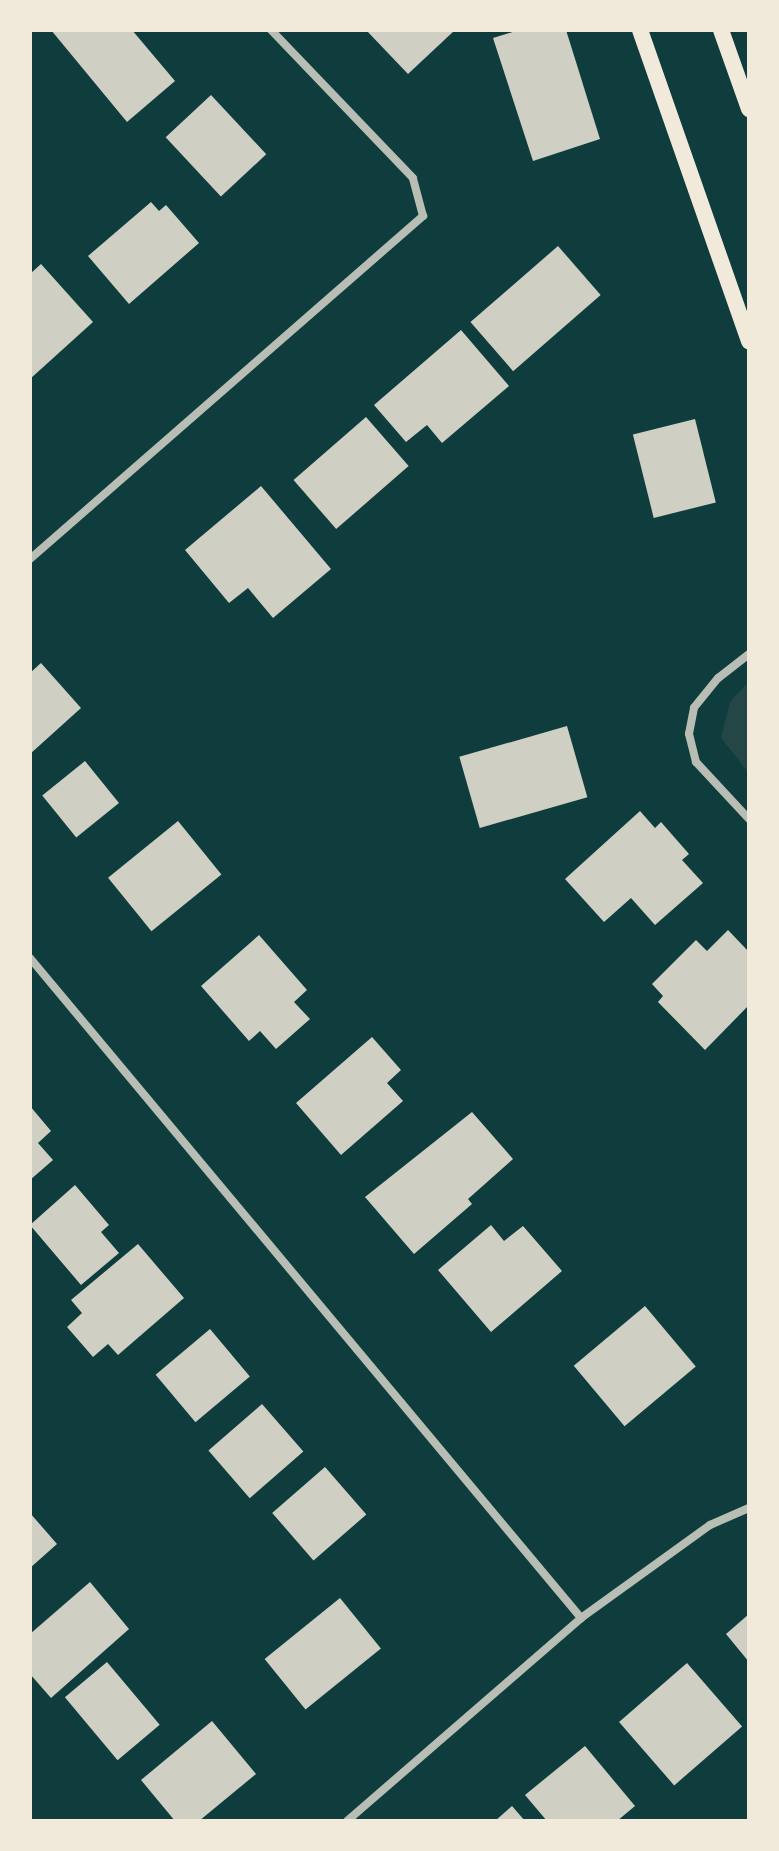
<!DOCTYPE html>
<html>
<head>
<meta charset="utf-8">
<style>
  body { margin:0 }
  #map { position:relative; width:779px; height:1851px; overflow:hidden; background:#0f3d3e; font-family:Spectral,serif }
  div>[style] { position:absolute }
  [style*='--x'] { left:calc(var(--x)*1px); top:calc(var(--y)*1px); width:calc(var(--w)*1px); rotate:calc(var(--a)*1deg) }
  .green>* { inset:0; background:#244646 }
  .building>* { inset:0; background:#cfcfc3; transform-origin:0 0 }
  .minor>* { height:8px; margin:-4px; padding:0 4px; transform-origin:4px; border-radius:4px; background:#b8beb3 }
  .secondary>* { height:16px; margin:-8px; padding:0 8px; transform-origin:8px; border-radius:8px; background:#f1e9da }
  span { translate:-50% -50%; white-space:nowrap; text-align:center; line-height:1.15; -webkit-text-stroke:8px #f1e9da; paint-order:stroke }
  .frame { position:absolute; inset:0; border:32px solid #f1e9da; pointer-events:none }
</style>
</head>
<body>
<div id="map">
  <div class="green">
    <div style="clip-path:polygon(749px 681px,749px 773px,721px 738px,730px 702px)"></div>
  </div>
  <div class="building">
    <div style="clip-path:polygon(51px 30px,132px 30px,175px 81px,127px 122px)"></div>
    <div style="clip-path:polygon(366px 30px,455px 30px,408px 74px)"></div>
    <div style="clip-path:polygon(519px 30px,566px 30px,600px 139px,533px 161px,493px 38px)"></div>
    <div style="left:211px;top:95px;width:81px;height:62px;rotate:47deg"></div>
    <div style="clip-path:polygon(151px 202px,159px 211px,166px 205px,199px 243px,129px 304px,88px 256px)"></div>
    <div style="left:558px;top:246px;width:65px;height:116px;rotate:49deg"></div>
    <div style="clip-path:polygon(41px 264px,93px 322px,30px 379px,30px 274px)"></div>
    <div style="clip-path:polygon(461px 330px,509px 386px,442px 443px,427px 425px,406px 442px,374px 405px)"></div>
    <div style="left:366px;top:417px;width:65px;height:96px;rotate:49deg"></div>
    <div style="left:695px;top:419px;width:86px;height:64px;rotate:76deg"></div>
    <div style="clip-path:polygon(261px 486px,331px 569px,273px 618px,248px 588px,229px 603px,185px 550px)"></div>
    <div style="clip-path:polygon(41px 663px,81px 708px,30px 754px,30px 673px)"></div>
    <div style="left:567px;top:726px;width:74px;height:112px;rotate:74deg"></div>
    <div style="left:85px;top:761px;width:54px;height:55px;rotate:51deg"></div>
    <div style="clip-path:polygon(640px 811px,655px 828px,661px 822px,689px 854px,682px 860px,703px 883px,655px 925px,631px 898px,604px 922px,565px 879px)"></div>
    <div style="left:178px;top:821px;width:69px;height:90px;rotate:51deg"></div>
    <div style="clip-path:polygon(728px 930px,749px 952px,749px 1005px,705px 1050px,658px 1002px,663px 996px,652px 984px,696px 940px,707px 951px)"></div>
    <div style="clip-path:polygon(259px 935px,307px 990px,294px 1002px,310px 1019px,276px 1049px,260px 1031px,249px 1041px,201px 986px)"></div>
    <div style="clip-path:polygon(372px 1037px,401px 1070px,387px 1083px,403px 1101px,341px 1155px,296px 1103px)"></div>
    <div style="clip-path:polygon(30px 1106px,51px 1131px,38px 1143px,53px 1160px,30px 1180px)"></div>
    <div style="clip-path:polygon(472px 1112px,513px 1159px,468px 1199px,472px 1204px,414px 1254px,365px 1197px)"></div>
    <div style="clip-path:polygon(75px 1185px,109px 1225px,101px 1232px,119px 1253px,81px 1285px,30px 1225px)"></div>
    <div style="clip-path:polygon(491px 1225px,504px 1241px,523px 1226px,562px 1271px,491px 1332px,438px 1270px)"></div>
    <div style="clip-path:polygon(138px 1244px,184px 1298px,118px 1355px,108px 1344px,93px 1357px,67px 1327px,82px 1313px,71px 1300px)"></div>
    <div style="left:645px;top:1306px;width:79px;height:93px;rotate:50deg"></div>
    <div style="left:210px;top:1329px;width:62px;height:71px;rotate:50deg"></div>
    <div style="left:262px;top:1404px;width:63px;height:71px;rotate:49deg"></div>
    <div style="left:325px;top:1467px;width:63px;height:70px;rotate:49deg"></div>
    <div style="clip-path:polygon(30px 1513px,57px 1544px,30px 1568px)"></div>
    <div style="clip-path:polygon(90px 1582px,129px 1629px,51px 1698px,30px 1674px,30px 1634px)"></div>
    <div style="left:340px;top:1598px;width:65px;height:97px;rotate:51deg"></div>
    <div style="clip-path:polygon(749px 1614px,749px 1662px,726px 1634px)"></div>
    <div style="left:107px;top:1662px;width:82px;height:55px;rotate:50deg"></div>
    <div style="left:687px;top:1663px;width:84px;height:90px;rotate:49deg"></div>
    <div style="clip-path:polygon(212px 1721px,256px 1774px,199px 1821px,175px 1821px,141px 1780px)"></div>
    <div style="clip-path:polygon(585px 1746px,635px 1806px,617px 1821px,547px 1821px,525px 1795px)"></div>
    <div style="clip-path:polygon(512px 1806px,525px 1821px,495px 1821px)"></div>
  </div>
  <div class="minor">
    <div style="--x:30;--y:559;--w:522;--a:-41.11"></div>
    <div style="--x:423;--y:216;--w:39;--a:-105"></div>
    <div style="--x:413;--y:178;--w:205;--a:-133.8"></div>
    <div style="--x:749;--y:654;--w:39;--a:142"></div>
    <div style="--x:718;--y:678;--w:38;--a:129"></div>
    <div style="--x:694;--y:708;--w:26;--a:101"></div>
    <div style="--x:689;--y:734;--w:29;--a:76"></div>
    <div style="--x:696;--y:762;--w:78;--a:47.1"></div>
    <div style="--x:30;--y:958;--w:860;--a:50.14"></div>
    <div style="--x:347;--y:1821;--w:310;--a:-40.9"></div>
    <div style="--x:581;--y:1618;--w:159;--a:-35.8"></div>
    <div style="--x:710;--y:1525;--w:43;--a:-23.6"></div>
  </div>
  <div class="secondary">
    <div style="--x:640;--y:30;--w:330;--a:70.7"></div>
    <div style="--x:721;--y:30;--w:84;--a:70.5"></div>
  </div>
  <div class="frame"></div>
</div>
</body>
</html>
